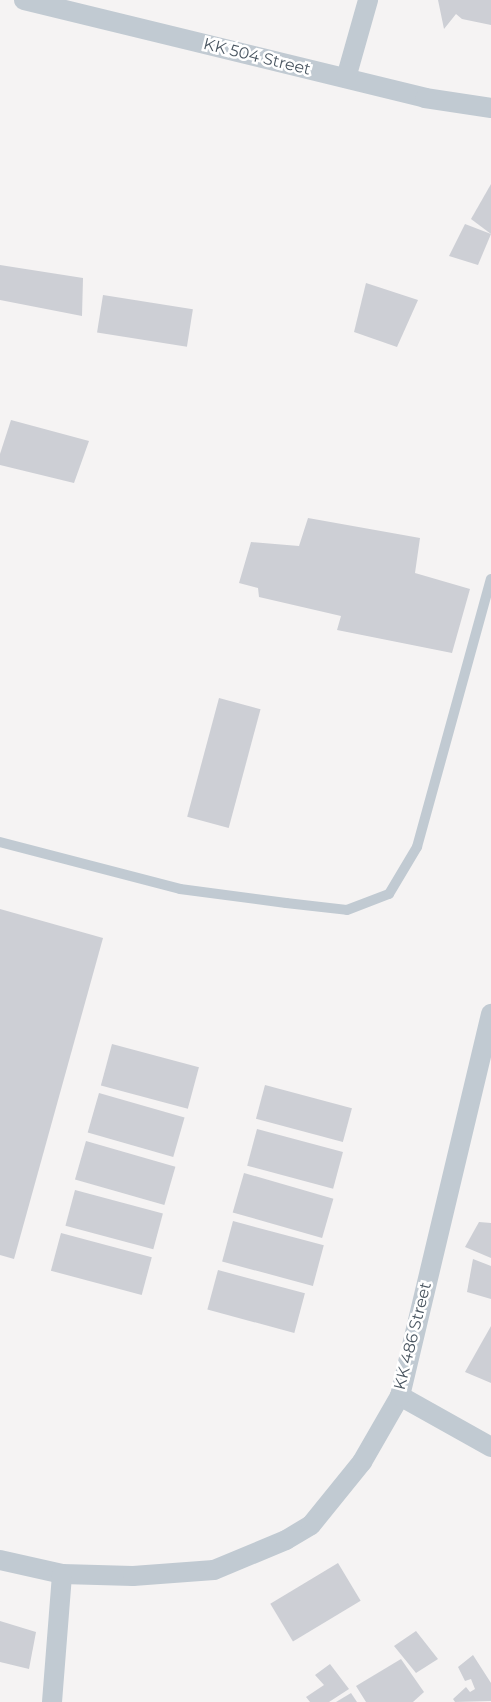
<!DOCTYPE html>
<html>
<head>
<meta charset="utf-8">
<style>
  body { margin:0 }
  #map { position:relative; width:491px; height:1702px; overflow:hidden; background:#f5f3f3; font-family:Montserrat,sans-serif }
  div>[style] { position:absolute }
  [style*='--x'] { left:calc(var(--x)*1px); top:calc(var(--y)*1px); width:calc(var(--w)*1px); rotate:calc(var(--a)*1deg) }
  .building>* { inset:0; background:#cdcfd5; transform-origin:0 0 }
  .lane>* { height:10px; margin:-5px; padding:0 5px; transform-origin:5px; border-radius:5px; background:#c1cad2 }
  .street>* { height:20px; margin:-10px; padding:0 10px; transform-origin:10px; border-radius:10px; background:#c1cad2 }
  span { translate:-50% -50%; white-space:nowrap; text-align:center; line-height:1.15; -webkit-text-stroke:5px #fff; paint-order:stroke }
  .street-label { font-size:16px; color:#4a5661 }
</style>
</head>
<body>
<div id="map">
  <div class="building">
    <div style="clip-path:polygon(438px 0,491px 0,491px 25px,462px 19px,456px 14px,444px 29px)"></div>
    <div style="clip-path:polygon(491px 184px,491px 234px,471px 219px)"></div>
    <div style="clip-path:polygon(465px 224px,491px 234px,478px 265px,449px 256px)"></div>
    <div style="clip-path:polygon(0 265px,83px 278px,82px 316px,0 300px)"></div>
    <div style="clip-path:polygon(366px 283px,418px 300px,397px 347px,354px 332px)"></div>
    <div style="left:103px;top:295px;width:91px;height:38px;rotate:9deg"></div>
    <div style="clip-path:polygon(11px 420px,89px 441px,74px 483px,0 465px,0 454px)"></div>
    <div style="clip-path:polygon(308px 518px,420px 538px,415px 573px,470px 589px,452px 653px,337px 630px,341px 616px,259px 597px,258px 588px,239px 583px,251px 542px,299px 546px)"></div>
    <div style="left:219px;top:698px;width:43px;height:123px;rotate:15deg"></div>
    <div style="clip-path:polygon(0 909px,103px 938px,14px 1259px,0 1255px)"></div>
    <div style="left:112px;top:1044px;width:90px;height:43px;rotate:15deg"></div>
    <div style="left:265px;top:1085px;width:90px;height:35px;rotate:15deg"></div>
    <div style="left:99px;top:1093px;width:89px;height:41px;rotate:16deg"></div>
    <div style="left:257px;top:1129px;width:89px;height:38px;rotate:15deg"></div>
    <div style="left:86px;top:1141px;width:93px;height:40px;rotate:16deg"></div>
    <div style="left:244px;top:1173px;width:93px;height:41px;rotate:16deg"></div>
    <div style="left:75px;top:1190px;width:91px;height:37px;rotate:15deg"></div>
    <div style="left:233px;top:1221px;width:94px;height:42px;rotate:15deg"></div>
    <div style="clip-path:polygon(479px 1222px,491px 1223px,491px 1258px,465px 1247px)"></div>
    <div style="left:61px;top:1233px;width:94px;height:39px;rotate:15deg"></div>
    <div style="clip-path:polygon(473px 1259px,491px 1266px,491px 1299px,467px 1292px)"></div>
    <div style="left:218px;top:1270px;width:90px;height:41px;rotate:15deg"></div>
    <div style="clip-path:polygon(491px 1326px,491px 1383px,465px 1372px)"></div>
    <div style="left:338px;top:1563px;width:44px;height:79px;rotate:59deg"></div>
    <div style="clip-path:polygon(0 1621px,36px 1632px,29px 1669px,0 1662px)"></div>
    <div style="clip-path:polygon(416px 1631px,438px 1659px,416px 1673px,394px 1646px)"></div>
    <div style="clip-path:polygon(473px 1655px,491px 1683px,491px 1701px,455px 1702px,453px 1699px,466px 1687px,470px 1692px,475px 1689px,471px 1679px,465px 1681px,458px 1667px)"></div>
    <div style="clip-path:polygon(401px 1659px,424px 1692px,413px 1702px,366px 1702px,356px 1686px)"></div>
    <div style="clip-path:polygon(330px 1664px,349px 1689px,329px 1702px,310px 1702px,306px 1697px,324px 1685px,315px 1675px)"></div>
    <div style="clip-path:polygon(351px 1693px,357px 1702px,336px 1702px)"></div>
  </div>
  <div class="lane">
    <div style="--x:0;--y:842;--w:186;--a:14.6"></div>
    <div style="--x:180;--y:889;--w:107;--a:7.5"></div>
    <div style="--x:286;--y:903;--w:61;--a:6.5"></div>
    <div style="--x:347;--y:910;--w:45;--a:-20.9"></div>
    <div style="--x:389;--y:894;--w:55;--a:-59.2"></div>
    <div style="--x:417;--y:847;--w:278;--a:-74.6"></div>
  </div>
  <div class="street">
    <div style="--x:24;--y:0;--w:413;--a:13.7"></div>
    <div style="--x:425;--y:98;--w:67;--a:8.6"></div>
    <div style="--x:346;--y:78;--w:81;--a:-74.2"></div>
    <div style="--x:400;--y:1396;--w:104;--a:29.3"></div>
    <div style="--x:0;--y:1560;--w:64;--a:12.7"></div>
    <div style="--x:62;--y:1574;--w:71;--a:1.6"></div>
    <div style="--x:133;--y:1576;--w:81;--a:-4.2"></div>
    <div style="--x:214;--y:1570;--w:78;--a:-22.6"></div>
    <div style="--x:286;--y:1540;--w:29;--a:-31"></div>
    <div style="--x:311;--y:1525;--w:81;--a:-51"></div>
    <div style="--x:362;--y:1462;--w:76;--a:-60.1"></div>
    <div style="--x:400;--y:1396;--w:393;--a:-76.6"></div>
    <div style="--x:52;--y:1702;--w:128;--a:-85.5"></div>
  </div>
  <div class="street-label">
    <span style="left:257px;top:57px;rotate:14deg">KK 504 Street</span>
    <span style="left:413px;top:1336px;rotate:-76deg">KK 486 Street</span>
  </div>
</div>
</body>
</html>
